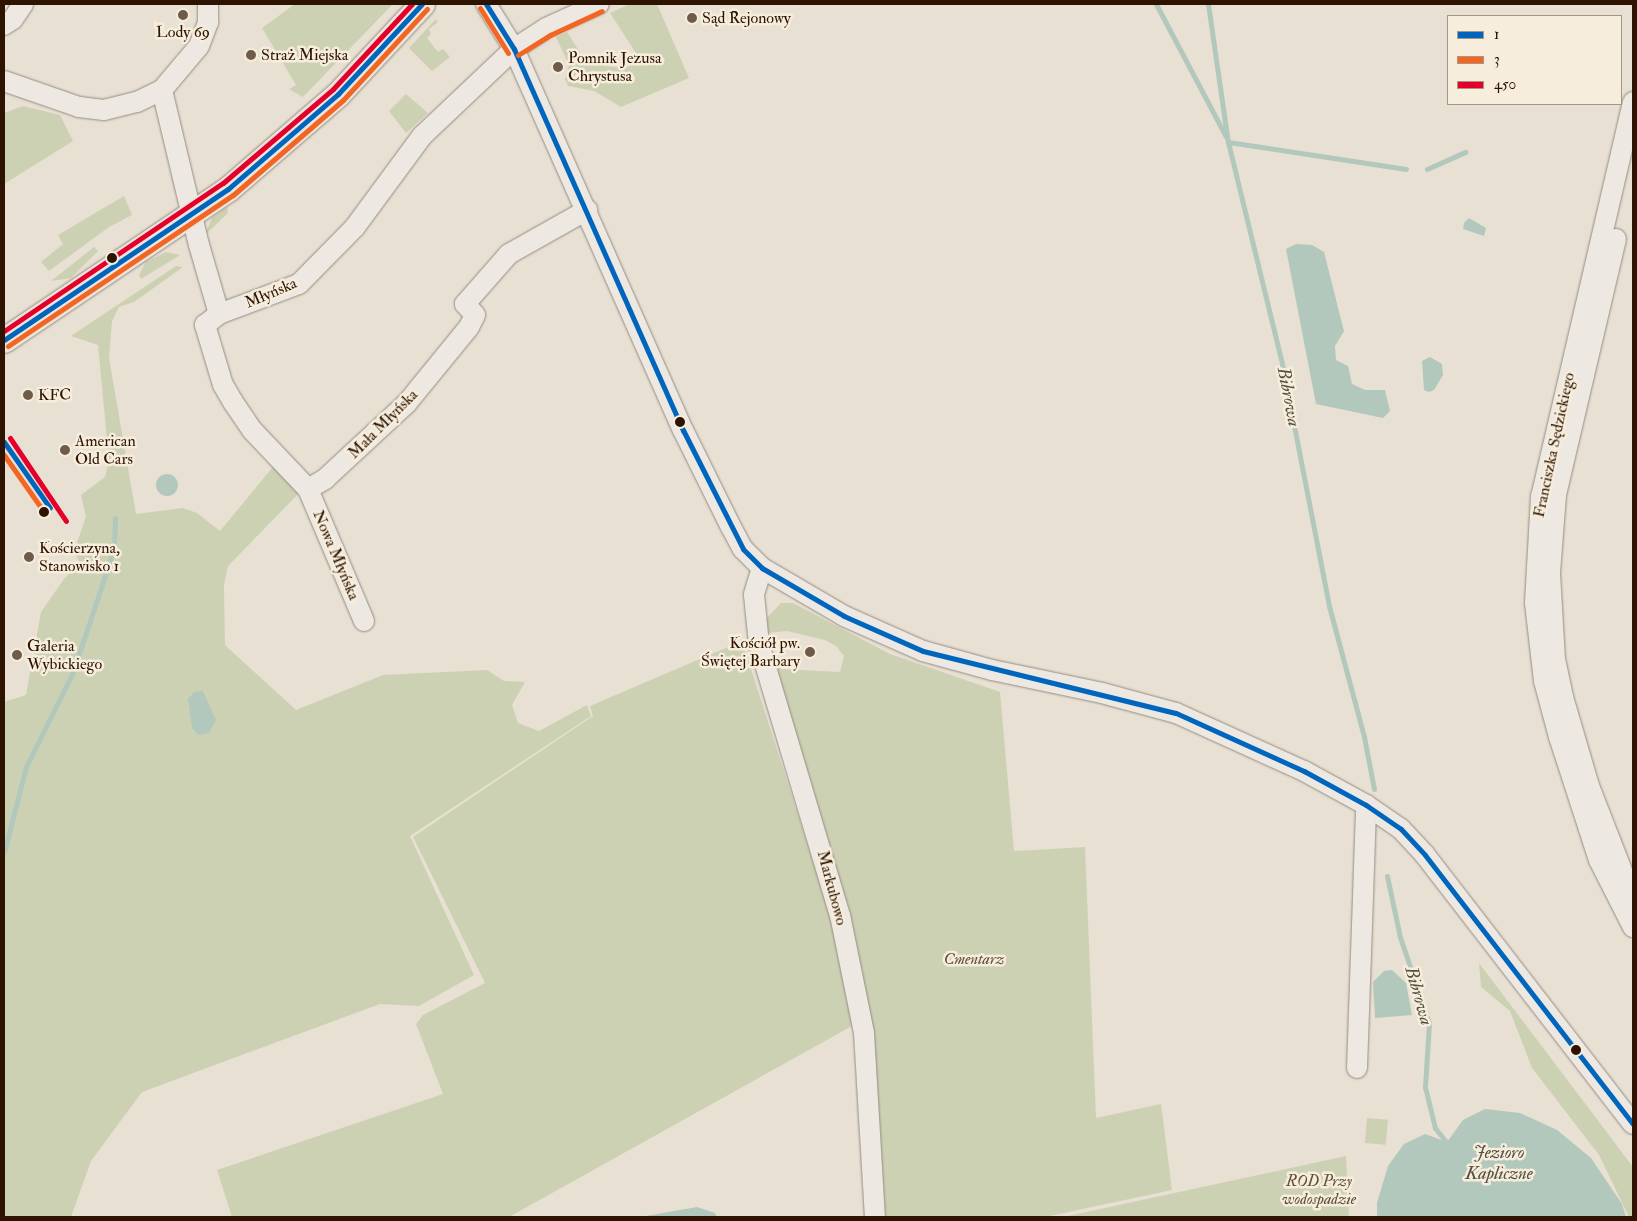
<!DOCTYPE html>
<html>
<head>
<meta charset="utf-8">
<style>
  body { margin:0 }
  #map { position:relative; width:1637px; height:1221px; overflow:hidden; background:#e8e0d2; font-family:"IM FELL Double Pica",serif }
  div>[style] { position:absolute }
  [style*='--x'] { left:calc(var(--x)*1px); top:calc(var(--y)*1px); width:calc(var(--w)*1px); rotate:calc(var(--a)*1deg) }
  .green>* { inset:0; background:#cdd1b3; transform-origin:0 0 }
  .water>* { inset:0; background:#b2c8bc }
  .round { border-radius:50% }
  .stream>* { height:5px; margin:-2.5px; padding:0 2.5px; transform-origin:2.5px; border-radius:2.5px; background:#b2c8bc }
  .roads { filter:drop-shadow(0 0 1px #948c82) drop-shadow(0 0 1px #948c82) }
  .minor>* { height:20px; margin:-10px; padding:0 10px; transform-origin:10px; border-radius:10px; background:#ede8e1 }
  .major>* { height:25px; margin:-12.5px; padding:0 12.5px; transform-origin:12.5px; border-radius:12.5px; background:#eae5dc }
  .bus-1>* { height:5px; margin:-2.5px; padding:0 2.5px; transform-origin:2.5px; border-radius:2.5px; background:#0065bd }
  .bus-2>* { height:5px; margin:-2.5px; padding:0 2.5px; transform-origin:2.5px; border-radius:2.5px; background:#f26522 }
  .bus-3>* { height:5px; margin:-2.5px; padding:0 2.5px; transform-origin:2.5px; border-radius:2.5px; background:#e4002b }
  .dots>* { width:14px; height:14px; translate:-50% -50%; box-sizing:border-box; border:2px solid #f6eddc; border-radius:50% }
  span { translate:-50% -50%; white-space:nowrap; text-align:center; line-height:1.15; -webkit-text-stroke:5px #f6eddc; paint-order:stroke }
  .poi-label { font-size:16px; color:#2e1300 }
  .left { translate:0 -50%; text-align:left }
  .right { translate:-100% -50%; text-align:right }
  .street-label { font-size:16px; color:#2e1300 }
  .park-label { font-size:16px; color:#5e5136; font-style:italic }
  .water-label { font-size:18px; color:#544f3f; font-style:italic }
  .frame { position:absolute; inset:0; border:5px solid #2e1300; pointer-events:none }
  .legend { position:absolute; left:1447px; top:15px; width:175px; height:90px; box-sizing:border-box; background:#f6eddc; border:1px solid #a69684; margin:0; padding:6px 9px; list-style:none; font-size:15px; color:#2e1300 }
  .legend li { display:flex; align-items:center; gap:10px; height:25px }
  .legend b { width:25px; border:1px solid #a69684 }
</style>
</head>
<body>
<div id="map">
  <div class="green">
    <div style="clip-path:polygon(295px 4px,393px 4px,303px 97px,289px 89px,296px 85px,262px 28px)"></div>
    <div style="clip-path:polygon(630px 4px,657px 4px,689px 78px,621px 107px,594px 91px,568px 86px,565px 79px,569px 65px,556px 37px,567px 32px,583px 57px,605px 66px,626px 68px,635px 62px,636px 53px,610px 13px)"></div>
    <div style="clip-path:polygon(436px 19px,438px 22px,429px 29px,431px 34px,427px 38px,438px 52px,443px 49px,450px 57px,432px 71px,409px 48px)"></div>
    <div style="clip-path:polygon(406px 94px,428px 113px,406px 133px,389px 111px)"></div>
    <div style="clip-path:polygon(23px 106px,60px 115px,73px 141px,4px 184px,4px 113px)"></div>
    <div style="clip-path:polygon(124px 196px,132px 215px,109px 227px,49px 271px,41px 262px,63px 244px,58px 235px)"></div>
    <div style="clip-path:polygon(227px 207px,228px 213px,204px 236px,212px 218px)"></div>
    <div style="clip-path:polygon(94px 247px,98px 251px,71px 278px,51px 281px)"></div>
    <div style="clip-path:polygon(166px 252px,180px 255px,141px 279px,139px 275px,146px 262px)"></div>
    <div style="clip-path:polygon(176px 266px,183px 267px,134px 302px,119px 307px,112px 321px,109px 358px,136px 514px,183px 508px,197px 513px,220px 531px,277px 462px,302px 490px,228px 566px,224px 585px,225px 645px,296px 710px,383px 675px,487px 670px,504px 681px,525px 682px,512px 705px,518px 723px,539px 731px,587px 705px,591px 716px,410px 836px,474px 975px,419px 1006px,380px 1004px,142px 1092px,91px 1161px,71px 1217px,4px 1217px,4px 702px,26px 695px,41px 612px,64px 579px,80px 563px,74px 551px,86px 517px,81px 495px,105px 477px,109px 461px,98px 345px,71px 336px)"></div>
    <div style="clip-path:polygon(781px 603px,793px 603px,890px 654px,1000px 692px,1014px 851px,1085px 847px,1096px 1118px,1161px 1104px,1172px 1190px,1045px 1217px,882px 1217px,842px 890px,772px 659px,781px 669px,840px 672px,844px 656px,836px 646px,825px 640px,787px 631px,767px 633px,765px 620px)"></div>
    <div style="clip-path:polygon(742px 641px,829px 911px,852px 1026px,509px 1217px,232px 1217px,217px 1170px,443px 1094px,416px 1024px,423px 1015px,485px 983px,413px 837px,593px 716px,590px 706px)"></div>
    <div style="clip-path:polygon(1479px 963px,1633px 1167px,1633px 1217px,1629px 1217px,1599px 1155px,1532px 1068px,1510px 1011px,1481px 987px)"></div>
    <div style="left:1367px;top:1118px;width:21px;height:25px;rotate:5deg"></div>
    <div style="clip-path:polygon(1346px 1156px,1349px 1217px,1063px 1217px)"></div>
  </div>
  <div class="water">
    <div style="clip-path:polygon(1469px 218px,1486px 228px,1484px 236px,1463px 229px,1464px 223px)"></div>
    <div style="clip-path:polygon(1296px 244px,1312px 245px,1324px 252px,1344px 331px,1335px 346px,1336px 360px,1348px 366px,1352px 384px,1365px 390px,1385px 390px,1390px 411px,1383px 418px,1316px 404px,1286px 249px)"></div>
    <div style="clip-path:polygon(1430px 357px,1442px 364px,1443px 375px,1434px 390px,1429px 392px,1424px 390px,1422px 361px)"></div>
    <div class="round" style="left:156px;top:474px;width:22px;height:22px"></div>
    <div style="clip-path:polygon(203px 691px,216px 720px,209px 733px,198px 735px,192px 728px,188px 699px,194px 692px)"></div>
    <div style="clip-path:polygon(1392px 970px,1406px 983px,1412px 1015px,1375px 1018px,1373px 982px,1384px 971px)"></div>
    <div style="clip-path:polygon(1485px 1109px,1520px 1113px,1557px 1130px,1591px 1158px,1622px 1204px,1626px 1217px,1377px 1217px,1377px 1203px,1388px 1166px,1404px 1144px,1425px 1134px,1447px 1142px,1463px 1120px)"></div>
    <div style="clip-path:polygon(697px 1207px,715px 1213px,717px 1217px,640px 1217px)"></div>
  </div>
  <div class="stream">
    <div style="--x:1156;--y:4;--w:150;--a:62.2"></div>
    <div style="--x:1208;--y:4;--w:139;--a:81.8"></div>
    <div style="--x:1228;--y:142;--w:228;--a:76.3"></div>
    <div style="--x:1282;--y:364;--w:247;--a:79"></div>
    <div style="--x:1329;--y:606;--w:136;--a:75"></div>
    <div style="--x:1364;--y:737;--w:53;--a:79.1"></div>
    <div style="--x:1228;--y:142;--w:180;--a:8.6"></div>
    <div style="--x:1427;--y:169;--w:42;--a:-24.1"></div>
    <div style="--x:4;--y:852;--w:88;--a:-75.5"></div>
    <div style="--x:26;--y:767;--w:104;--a:-63.7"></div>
    <div style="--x:72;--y:674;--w:75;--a:-71.3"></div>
    <div style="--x:96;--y:603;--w:58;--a:-71.9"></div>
    <div style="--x:114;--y:548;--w:30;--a:-88"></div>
    <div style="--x:1387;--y:876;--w:62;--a:78"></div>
    <div style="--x:1400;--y:937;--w:91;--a:71.4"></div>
    <div style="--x:1429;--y:1023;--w:64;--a:93.6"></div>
    <div style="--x:1425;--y:1087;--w:42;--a:76.3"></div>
    <div style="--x:1435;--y:1128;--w:19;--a:51"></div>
  </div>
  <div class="roads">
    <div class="minor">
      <div style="--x:486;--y:4;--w:53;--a:58.1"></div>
      <div style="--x:514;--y:49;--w:417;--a:66.1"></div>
      <div style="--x:683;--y:430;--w:106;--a:63.7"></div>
      <div style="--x:730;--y:525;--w:27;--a:62"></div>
      <div style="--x:743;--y:549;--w:27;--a:45"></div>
      <div style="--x:762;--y:568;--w:95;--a:30.3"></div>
      <div style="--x:844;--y:616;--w:86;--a:23.9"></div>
      <div style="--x:923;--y:651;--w:72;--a:15.4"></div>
      <div style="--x:992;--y:670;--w:112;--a:11.8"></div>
      <div style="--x:1102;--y:693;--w:77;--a:15.1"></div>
      <div style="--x:1176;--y:713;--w:141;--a:24.4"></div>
      <div style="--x:1304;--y:771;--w:71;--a:28.7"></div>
      <div style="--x:1366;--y:805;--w:42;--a:34.4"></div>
      <div style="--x:1401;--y:829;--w:35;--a:47"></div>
      <div style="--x:1425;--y:855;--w:340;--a:52.3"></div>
      <div style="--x:4;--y:25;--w:11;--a:-34"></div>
      <div style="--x:13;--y:19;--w:18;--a:-56"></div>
      <div style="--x:4;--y:81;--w:79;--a:19.1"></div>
      <div style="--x:79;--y:107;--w:25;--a:7"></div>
      <div style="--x:104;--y:110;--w:34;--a:-14"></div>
      <div style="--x:137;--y:102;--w:28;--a:-26"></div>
      <div style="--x:162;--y:90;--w:57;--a:-49.9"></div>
      <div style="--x:199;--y:46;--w:26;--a:-69"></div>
      <div style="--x:208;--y:22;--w:18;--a:-90"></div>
      <div style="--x:162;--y:90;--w:159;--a:76.6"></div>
      <div style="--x:199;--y:245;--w:72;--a:73.8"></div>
      <div style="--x:1633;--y:102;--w:405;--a:103.1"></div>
      <div style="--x:1541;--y:496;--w:107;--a:93.2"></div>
      <div style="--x:1535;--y:603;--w:79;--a:83.4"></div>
      <div style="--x:1544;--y:681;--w:58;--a:75"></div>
      <div style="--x:1559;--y:737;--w:129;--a:72"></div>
      <div style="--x:1599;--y:860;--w:75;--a:63.1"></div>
      <div style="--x:1616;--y:239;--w:263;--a:103.2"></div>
      <div style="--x:1556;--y:495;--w:78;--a:94.4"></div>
      <div style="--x:1550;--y:573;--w:86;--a:86.7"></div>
      <div style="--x:1555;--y:659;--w:39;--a:78"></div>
      <div style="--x:1563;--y:697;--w:93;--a:73.7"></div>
      <div style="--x:1589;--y:786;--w:121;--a:68.7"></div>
      <div style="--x:308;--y:489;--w:20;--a:-30"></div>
      <div style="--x:325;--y:479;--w:112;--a:-42.8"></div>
      <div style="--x:407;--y:403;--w:98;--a:-50.8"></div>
      <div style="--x:469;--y:327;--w:13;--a:-63"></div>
      <div style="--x:475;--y:315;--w:15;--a:-132"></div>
      <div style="--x:465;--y:304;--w:67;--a:-48.7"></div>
      <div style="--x:509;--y:254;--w:90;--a:-29.4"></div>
      <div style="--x:762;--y:568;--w:28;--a:107"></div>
      <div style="--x:754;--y:595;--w:49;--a:84.2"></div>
      <div style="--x:759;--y:644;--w:283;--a:73.4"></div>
      <div style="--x:840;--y:915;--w:120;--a:78.5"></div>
      <div style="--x:864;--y:1033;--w:184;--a:86.6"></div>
      <div style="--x:364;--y:621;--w:143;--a:-113"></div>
      <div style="--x:308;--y:489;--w:81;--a:-133.5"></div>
      <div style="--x:252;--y:430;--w:34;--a:-124"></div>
      <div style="--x:233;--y:402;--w:20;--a:-120"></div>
      <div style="--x:223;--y:385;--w:63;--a:-106.7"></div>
      <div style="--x:205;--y:325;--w:18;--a:-38"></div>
      <div style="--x:219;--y:314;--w:85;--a:-20.6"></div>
      <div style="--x:299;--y:284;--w:80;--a:-45.5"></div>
      <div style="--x:355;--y:227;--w:113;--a:-53.6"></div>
      <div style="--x:422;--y:136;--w:127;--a:-43.4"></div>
      <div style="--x:514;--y:49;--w:38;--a:-33"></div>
      <div style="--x:546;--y:28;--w:58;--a:-24.4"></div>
      <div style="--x:1357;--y:1068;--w:263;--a:-88"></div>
    </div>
    <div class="major">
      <div style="--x:4;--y:340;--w:270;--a:-34"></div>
      <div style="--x:228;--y:189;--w:145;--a:-40.8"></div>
      <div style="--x:338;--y:94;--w:123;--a:-47"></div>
    </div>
  </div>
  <div class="bus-1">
    <div style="--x:486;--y:4;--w:53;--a:58.1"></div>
    <div style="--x:514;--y:49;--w:417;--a:66.1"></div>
    <div style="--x:683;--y:430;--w:133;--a:63.2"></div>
    <div style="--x:743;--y:549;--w:27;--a:45"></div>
    <div style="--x:762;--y:568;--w:95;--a:30.3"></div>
    <div style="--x:844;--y:616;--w:86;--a:23.9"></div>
    <div style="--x:923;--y:651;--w:260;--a:13.8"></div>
    <div style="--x:1176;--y:713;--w:141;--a:24.4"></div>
    <div style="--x:1304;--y:771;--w:71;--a:28.7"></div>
    <div style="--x:1366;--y:805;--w:42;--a:34.4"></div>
    <div style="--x:1401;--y:829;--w:35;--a:47"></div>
    <div style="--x:1425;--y:855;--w:340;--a:52.3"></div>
    <div style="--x:4;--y:340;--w:270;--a:-34"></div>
    <div style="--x:228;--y:189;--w:145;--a:-40.8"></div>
    <div style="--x:338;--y:94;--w:123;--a:-47"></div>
    <div style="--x:4;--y:442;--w:80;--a:55.1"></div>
  </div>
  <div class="bus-2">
    <div style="--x:480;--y:8;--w:53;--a:58.1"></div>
    <div style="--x:518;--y:55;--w:38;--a:-32"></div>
    <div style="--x:550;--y:35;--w:57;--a:-24.8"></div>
    <div style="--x:8;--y:346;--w:271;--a:-33.9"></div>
    <div style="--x:233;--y:195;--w:145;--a:-40.8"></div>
    <div style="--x:343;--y:100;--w:124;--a:-47.3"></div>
    <div style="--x:4;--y:455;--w:70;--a:54.9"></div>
  </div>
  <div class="bus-3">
    <div style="--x:4;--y:331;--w:264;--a:-34.1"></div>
    <div style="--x:223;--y:183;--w:145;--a:-40.5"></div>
    <div style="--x:333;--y:89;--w:116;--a:-47.1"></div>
    <div style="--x:10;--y:438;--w:100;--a:56"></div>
  </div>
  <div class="dots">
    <div style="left:183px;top:15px;background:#6f5b4a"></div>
    <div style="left:692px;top:18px;background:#6f5b4a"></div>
    <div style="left:251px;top:55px;background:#6f5b4a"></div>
    <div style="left:558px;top:67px;background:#6f5b4a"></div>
    <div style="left:112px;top:258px;background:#2e1300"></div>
    <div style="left:28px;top:395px;background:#6f5b4a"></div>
    <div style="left:680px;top:422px;background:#2e1300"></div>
    <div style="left:65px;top:450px;background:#6f5b4a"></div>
    <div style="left:44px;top:512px;background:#2e1300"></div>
    <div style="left:29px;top:557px;background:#6f5b4a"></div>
    <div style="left:810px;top:652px;background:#6f5b4a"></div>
    <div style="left:17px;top:655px;background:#6f5b4a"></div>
    <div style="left:1576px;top:1050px;background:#2e1300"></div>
  </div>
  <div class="poi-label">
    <span class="left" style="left:702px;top:18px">Sąd Rejonowy</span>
    <span style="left:183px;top:32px">Lody 69</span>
    <span class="left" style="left:261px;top:55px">Straż Miejska</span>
    <span class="left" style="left:568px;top:67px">Pomnik Jezusa<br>Chrystusa</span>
    <span class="left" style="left:38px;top:395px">KFC</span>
    <span class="left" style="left:75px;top:450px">American<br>Old Cars</span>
    <span class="left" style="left:39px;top:557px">Kościerzyna,<br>Stanowisko 1</span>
    <span class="right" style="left:800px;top:652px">Kościół pw.<br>Świętej Barbary</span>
    <span class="left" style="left:27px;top:655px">Galeria<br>Wybickiego</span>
  </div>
  <div class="street-label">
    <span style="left:271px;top:293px;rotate:-23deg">Młyńska</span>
    <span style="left:383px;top:424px;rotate:-45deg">Mała Młyńska</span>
    <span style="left:1554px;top:445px;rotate:-78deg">Franciszka Sędzickiego</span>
    <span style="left:336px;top:555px;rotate:67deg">Nowa Młyńska</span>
    <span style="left:832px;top:888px;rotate:75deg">Markubowo</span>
  </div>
  <div class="park-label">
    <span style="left:974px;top:959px">Cmentarz</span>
    <span style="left:1319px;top:1190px">ROD Przy<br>wodospadzie</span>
  </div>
  <div class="water-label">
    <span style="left:1288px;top:397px;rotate:79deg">Bibrowa</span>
    <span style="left:1418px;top:996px;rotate:74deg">Bibrowa</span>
    <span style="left:1499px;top:1164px">Jezioro<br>Kapliczne</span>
  </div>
  <div class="frame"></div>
  <ul class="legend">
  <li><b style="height:6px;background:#0065bd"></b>1</li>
  <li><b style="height:6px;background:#f26522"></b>3</li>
  <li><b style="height:6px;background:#e4002b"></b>450</li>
  </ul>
</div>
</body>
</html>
